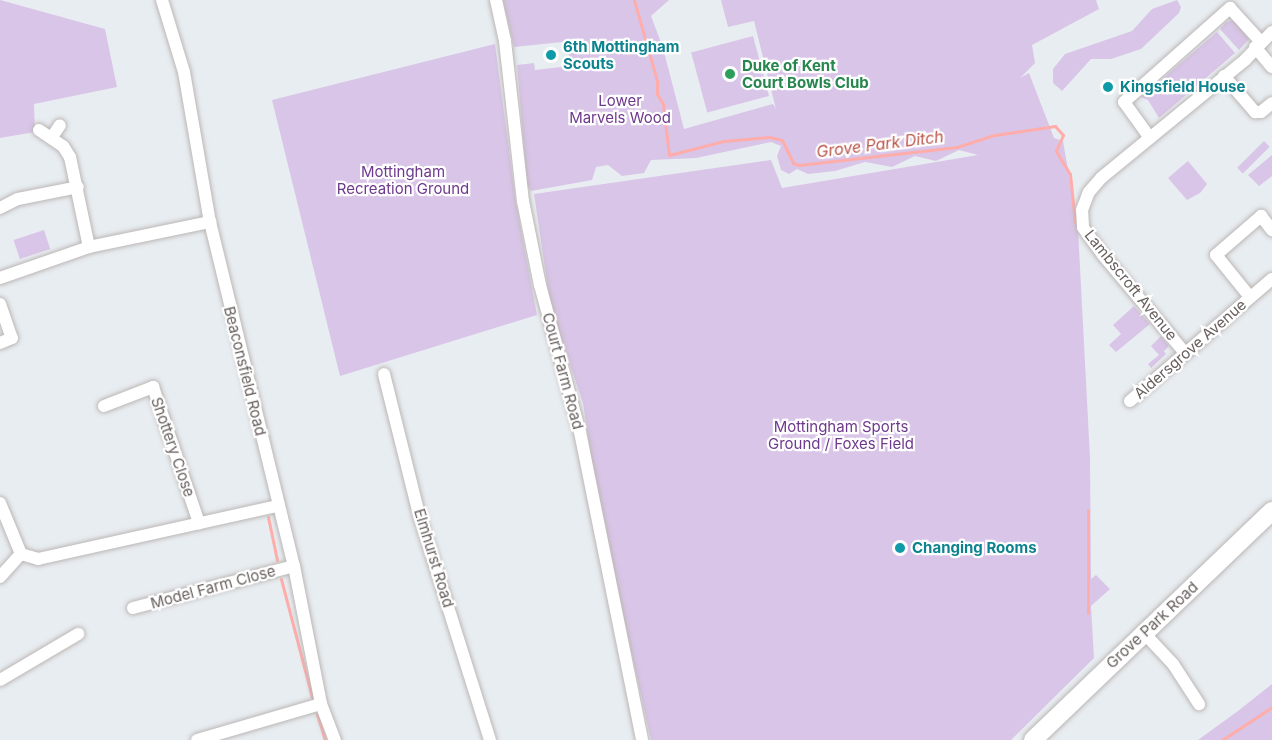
<!DOCTYPE html>
<html>
<head>
<meta charset="utf-8">
<style>
  body { margin:0 }
  #map { position:relative; width:1272px; height:740px; overflow:hidden; background:#e8edf1; font-family:Inter,sans-serif }
  div>[style] { position:absolute }
  [style*='--x'] { left:calc(var(--x)*1px); top:calc(var(--y)*1px); width:calc(var(--w)*1px); rotate:calc(var(--a)*1deg) }
  .green>* { inset:0; background:#d9c5e7; transform-origin:0 0 }
  .stream>* { height:3px; margin:-1.5px; padding:0 1.5px; transform-origin:1.5px; border-radius:1.5px; background:#feadab }
  .roads { filter:drop-shadow(0 0 2px #bcb6b5) drop-shadow(0 0 2px #bcb6b5) }
  .street>* { height:12px; margin:-6px; padding:0 6px; transform-origin:6px; border-radius:6px; background:#fff }
  .secondary>* { height:18px; margin:-9px; padding:0 9px; transform-origin:9px; border-radius:9px; background:#fff }
  .dots>* { width:16px; height:16px; translate:-50% -50%; box-sizing:border-box; border:3px solid #fff; border-radius:50% }
  span { translate:-50% -50%; white-space:nowrap; text-align:center; line-height:1.15; -webkit-text-stroke:4.5px #fff; paint-order:stroke }
  .culture-label { font-size:15px; color:#0d838f; font-weight:700 }
  .left { translate:0 -50%; text-align:left }
  .leisure-label { font-size:15px; color:#27864d; font-weight:700 }
  .park-label { font-size:15px; color:#6e398d }
  .street-label { font-size:15px; color:#68605f }
  .water-label { font-size:16px; color:#ba5448; font-style:italic }
</style>
</head>
<body>
<div id="map">
  <div class="green">
    <div style="clip-path:polygon(0 0,105px 29px,117px 87px,34px 104px,35px 132px,0 138px)"></div>
    <div style="clip-path:polygon(503px 0,669px 0,651px 16px,663px 48px,684px 129px,773px 104px,776px 109px,754px 21px,728px 27px,721px 0,1096px 0,1099px 9px,1032px 45px,1035px 63px,1020px 78px,1029px 73px,1054px 138px,1063px 141px,1078px 229px,1090px 458px,1091px 579px,1096px 575px,1110px 589px,1091px 606px,1094px 658px,1011px 740px,651px 740px,599px 507px,583px 403px,551px 308px,534px 194px,771px 160px,782px 188px,978px 155px,959px 150px,936px 161px,915px 156px,892px 167px,865px 162px,835px 171px,808px 174px,797px 169px,789px 174px,781px 170px,777px 156px,781px 146px,771px 142px,696px 158px,651px 160px,644px 173px,622px 176px,608px 165px,596px 167px,592px 180px,531px 191px,527px 185px,517px 65px,534px 63px,535px 70px,570px 66px,568px 48px,573px 47px,572px 41px,514px 47px)"></div>
    <div style="clip-path:polygon(1177px 0,1181px 7px,1179px 13px,1141px 49px,1111px 59px,1091px 59px,1062px 91px,1053px 83px,1053px 69px,1065px 54px,1132px 31px,1152px 9px)"></div>
    <div style="clip-path:polygon(1234px 20px,1250px 38px,1239px 50px,1220px 29px,1226px 22px)"></div>
    <div style="clip-path:polygon(1217px 32px,1235px 53px,1159px 118px,1148px 100px,1141px 97px)"></div>
    <div style="left:753px;top:36px;width:62px;height:64px;rotate:75deg"></div>
    <div style="clip-path:polygon(495px 44px,516px 203px,537px 315px,340px 376px,272px 100px)"></div>
    <div style="left:1264px;top:141px;width:8px;height:38px;rotate:45deg"></div>
    <div style="clip-path:polygon(1272px 155px,1272px 176px,1259px 186px,1248px 175px)"></div>
    <div style="clip-path:polygon(1188px 161px,1207px 184px,1200px 193px,1187px 200px,1168px 178px)"></div>
    <div style="left:44px;top:230px;width:20px;height:32px;rotate:72deg"></div>
    <div style="clip-path:polygon(1134px 306px,1150px 324px,1116px 352px,1109px 345px,1121px 334px,1113px 325px)"></div>
    <div style="clip-path:polygon(1161px 336px,1169px 346px,1164px 351px,1166px 354px,1151px 368px,1148px 364px,1159px 355px,1151px 346px)"></div>
    <div style="clip-path:polygon(1272px 684px,1272px 740px,1198px 740px,1238px 711px)"></div>
  </div>
  <div class="stream">
    <div style="--x:634;--y:0;--w:84;--a:74.1"></div>
    <div style="--x:657;--y:81;--w:13;--a:90"></div>
    <div style="--x:657;--y:94;--w:12;--a:59"></div>
    <div style="--x:663;--y:104;--w:51;--a:83.3"></div>
    <div style="--x:669;--y:155;--w:57;--a:-14.3"></div>
    <div style="--x:724;--y:141;--w:46;--a:-5"></div>
    <div style="--x:770;--y:137;--w:12;--a:14"></div>
    <div style="--x:782;--y:140;--w:25;--a:64"></div>
    <div style="--x:793;--y:163;--w:6;--a:18"></div>
    <div style="--x:799;--y:165;--w:159;--a:-6.5"></div>
    <div style="--x:957;--y:147;--w:40;--a:-18"></div>
    <div style="--x:995;--y:135;--w:61;--a:-8.5"></div>
    <div style="--x:1055;--y:126;--w:12;--a:48"></div>
    <div style="--x:1063;--y:135;--w:17;--a:114"></div>
    <div style="--x:1056;--y:151;--w:27;--a:59"></div>
    <div style="--x:1070;--y:174;--w:48;--a:84.1"></div>
    <div style="--x:268;--y:517;--w:44;--a:78.2"></div>
    <div style="--x:281;--y:579;--w:122;--a:75.3"></div>
    <div style="--x:1088;--y:613;--w:103;--a:-90"></div>
    <div style="--x:317;--y:714;--w:27;--a:73"></div>
    <div style="--x:1222;--y:740;--w:60;--a:-33.4"></div>
  </div>
  <div class="roads">
    <div class="street">
      <div style="--x:162;--y:0;--w:75;--a:73"></div>
      <div style="--x:184;--y:72;--w:152;--a:80.2"></div>
      <div style="--x:210;--y:222;--w:354;--a:76.3"></div>
      <div style="--x:294;--y:566;--w:141;--a:78.9"></div>
      <div style="--x:321;--y:704;--w:39;--a:69"></div>
      <div style="--x:496;--y:0;--w:42;--a:77.6"></div>
      <div style="--x:505;--y:41;--w:161;--a:83.6"></div>
      <div style="--x:523;--y:201;--w:86;--a:78.6"></div>
      <div style="--x:540;--y:285;--w:152;--a:74.8"></div>
      <div style="--x:580;--y:432;--w:314;--a:78.6"></div>
      <div style="--x:1255;--y:47;--w:26;--a:50"></div>
      <div style="--x:1224;--y:76;--w:48;--a:49.3"></div>
      <div style="--x:1255;--y:112;--w:6;--a:0"></div>
      <div style="--x:1261;--y:112;--w:14;--a:-39"></div>
      <div style="--x:39;--y:130;--w:29;--a:34"></div>
      <div style="--x:63;--y:146;--w:13;--a:58"></div>
      <div style="--x:70;--y:157;--w:92;--a:78.1"></div>
      <div style="--x:52;--y:137;--w:14;--a:-56"></div>
      <div style="--x:1150;--y:138;--w:44;--a:-125.8"></div>
      <div style="--x:1124;--y:102;--w:142;--a:-41.6"></div>
      <div style="--x:1230;--y:8;--w:46;--a:47.6"></div>
      <div style="--x:0;--y:208;--w:20;--a:-27"></div>
      <div style="--x:18;--y:199;--w:61;--a:-11.3"></div>
      <div style="--x:0;--y:278;--w:94;--a:-19.2"></div>
      <div style="--x:89;--y:247;--w:124;--a:-11.7"></div>
      <div style="--x:1250;--y:297;--w:54;--a:-129"></div>
      <div style="--x:1216;--y:255;--w:60;--a:-40.9"></div>
      <div style="--x:1261;--y:216;--w:18;--a:52"></div>
      <div style="--x:0;--y:304;--w:36;--a:71"></div>
      <div style="--x:12;--y:338;--w:13;--a:157"></div>
      <div style="--x:1185;--y:353;--w:128;--a:-129.9"></div>
      <div style="--x:1103;--y:255;--w:34;--a:-126"></div>
      <div style="--x:1083;--y:227;--w:17;--a:-93"></div>
      <div style="--x:1082;--y:210;--w:19;--a:-69"></div>
      <div style="--x:1089;--y:192;--w:18;--a:-49"></div>
      <div style="--x:1101;--y:178;--w:186;--a:-39.3"></div>
      <div style="--x:1245;--y:60;--w:39;--a:-46"></div>
      <div style="--x:384;--y:374;--w:148;--a:76"></div>
      <div style="--x:420;--y:518;--w:233;--a:72.5"></div>
      <div style="--x:1130;--y:401;--w:187;--a:-40.7"></div>
      <div style="--x:104;--y:406;--w:53;--a:-21.2"></div>
      <div style="--x:153;--y:387;--w:144;--a:71.3"></div>
      <div style="--x:0;--y:503;--w:55;--a:67.6"></div>
      <div style="--x:21;--y:554;--w:18;--a:16"></div>
      <div style="--x:38;--y:559;--w:246;--a:-12.5"></div>
      <div style="--x:0;--y:577;--w:31;--a:-48"></div>
      <div style="--x:133;--y:608;--w:166;--a:-14.6"></div>
      <div style="--x:1143;--y:632;--w:44;--a:46.8"></div>
      <div style="--x:1173;--y:664;--w:48;--a:57"></div>
      <div style="--x:0;--y:680;--w:91;--a:-30.5"></div>
      <div style="--x:197;--y:740;--w:129;--a:-16.2"></div>
    </div>
    <div class="secondary">
      <div style="--x:1033;--y:740;--w:331;--a:-43.8"></div>
    </div>
  </div>
  <div class="dots">
    <div style="left:551px;top:55px;background:#0f9aa8"></div>
    <div style="left:730px;top:74px;background:#2e9e5b"></div>
    <div style="left:1108px;top:87px;background:#0f9aa8"></div>
    <div style="left:900px;top:548px;background:#0f9aa8"></div>
  </div>
  <div class="culture-label">
    <span class="left" style="left:563px;top:55px">6th Mottingham<br>Scouts</span>
    <span class="left" style="left:1120px;top:87px">Kingsfield House</span>
    <span class="left" style="left:912px;top:548px">Changing Rooms</span>
  </div>
  <div class="leisure-label">
    <span class="left" style="left:742px;top:74px">Duke of Kent<br>Court Bowls Club</span>
  </div>
  <div class="park-label">
    <span style="left:620px;top:109px">Lower<br>Marvels Wood</span>
    <span style="left:403px;top:180px">Mottingham<br>Recreation Ground</span>
    <span style="left:841px;top:435px">Mottingham Sports<br>Ground / Foxes Field</span>
  </div>
  <div class="street-label">
    <span style="left:1131px;top:285px;rotate:51deg">Lambscroft Avenue</span>
    <span style="left:1190px;top:349px;rotate:-41deg">Aldersgrove Avenue</span>
    <span style="left:245px;top:371px;rotate:76deg">Beaconsfield Road</span>
    <span style="left:563px;top:371px;rotate:75deg">Court Farm Road</span>
    <span style="left:173px;top:447px;rotate:71deg">Shottery Close</span>
    <span style="left:434px;top:558px;rotate:73deg">Elmhurst Road</span>
    <span style="left:213px;top:587px;rotate:-15deg">Model Farm Close</span>
    <span style="left:1152px;top:625px;rotate:-43deg">Grove Park Road</span>
  </div>
  <div class="water-label">
    <span style="left:880px;top:144px;rotate:-7deg">Grove Park Ditch</span>
  </div>
</div>
</body>
</html>
